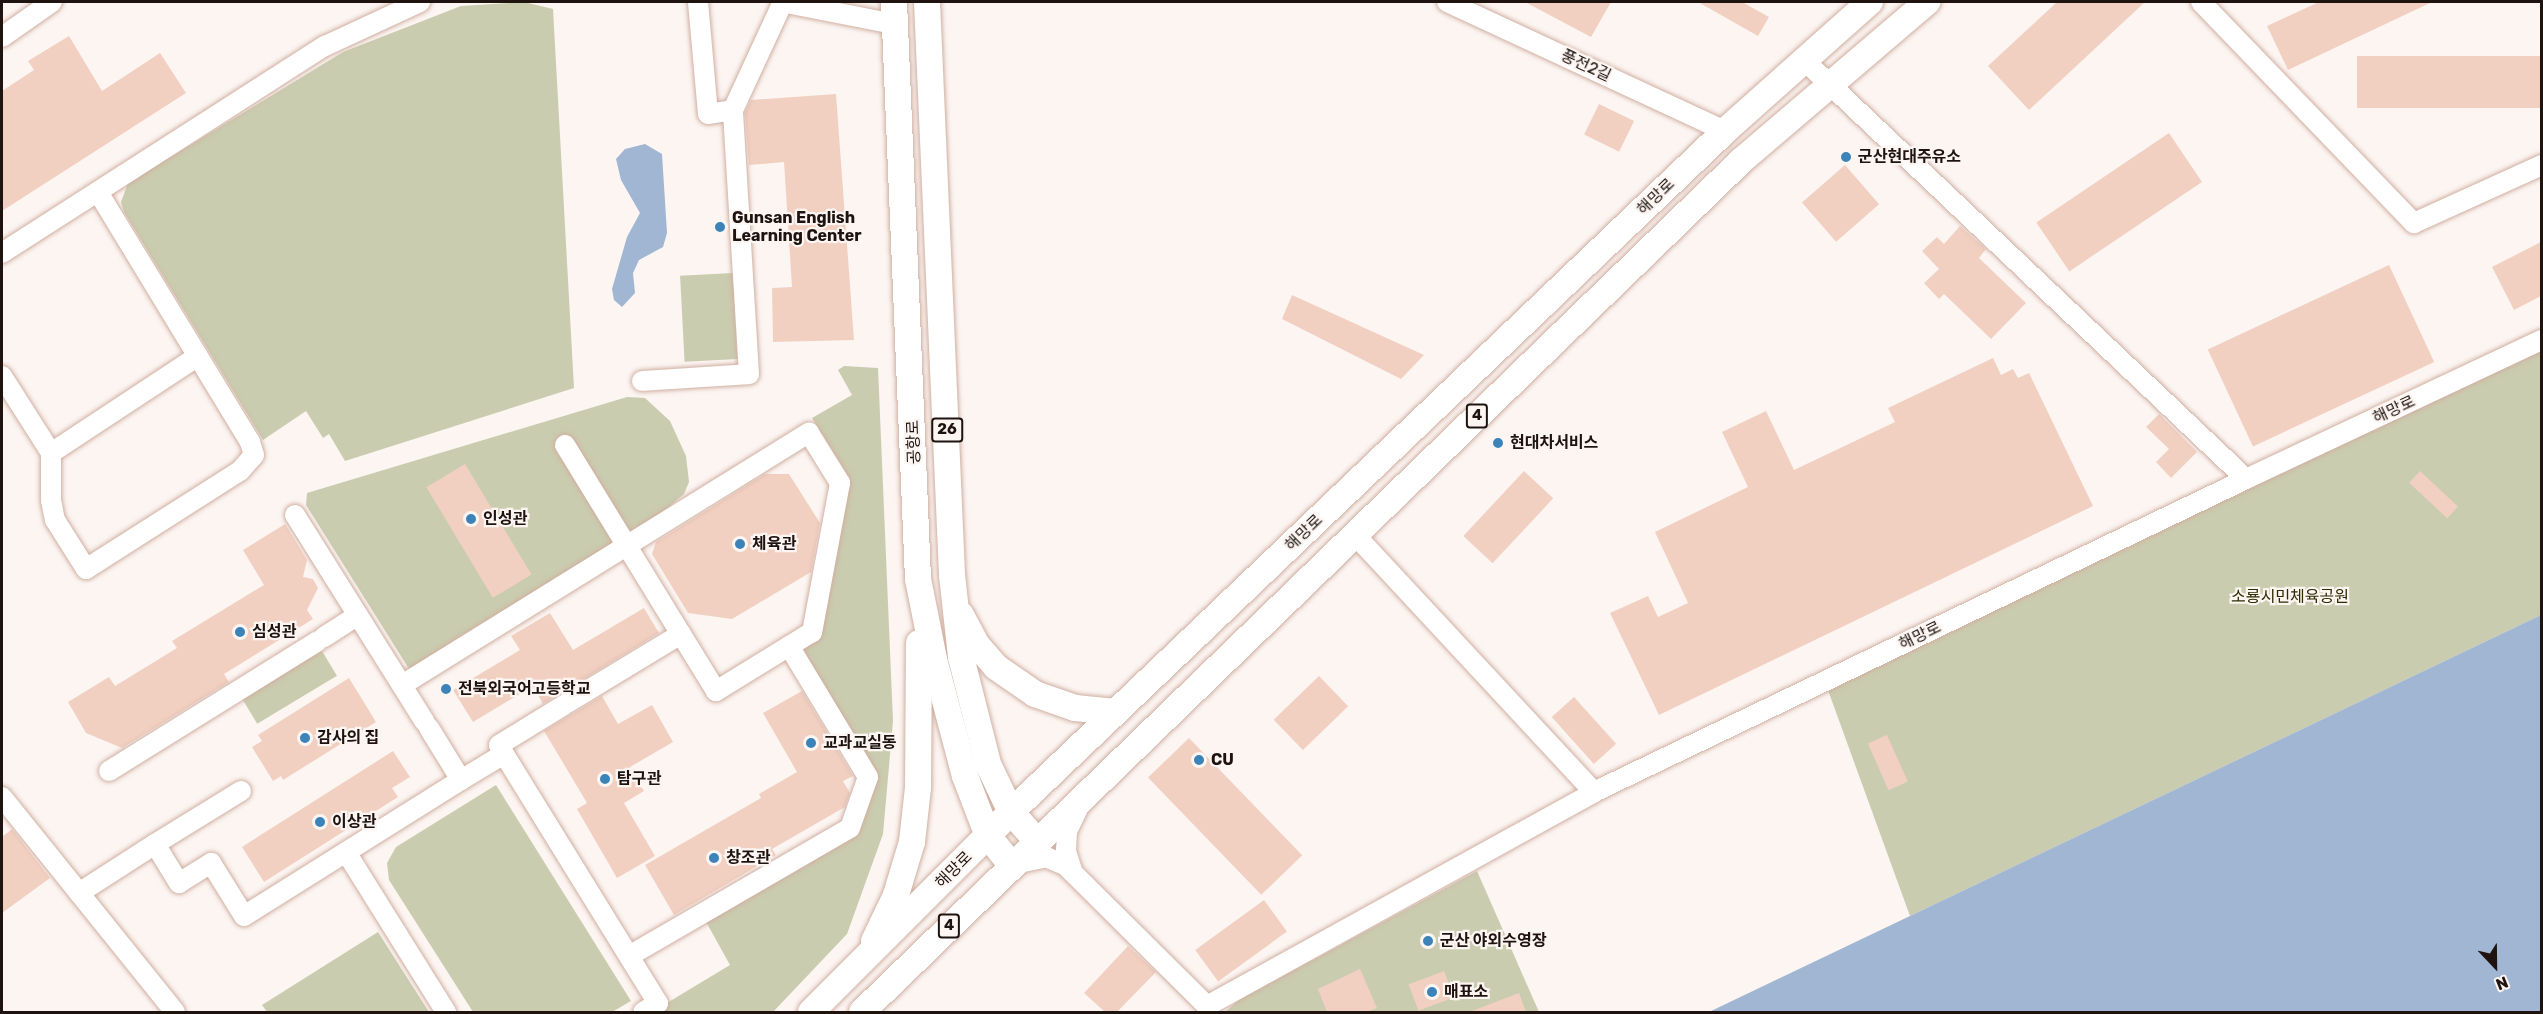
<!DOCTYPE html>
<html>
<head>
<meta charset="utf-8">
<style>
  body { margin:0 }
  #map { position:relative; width:2543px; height:1014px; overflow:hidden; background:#fcf5f2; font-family:Rubik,"Noto Sans KR",sans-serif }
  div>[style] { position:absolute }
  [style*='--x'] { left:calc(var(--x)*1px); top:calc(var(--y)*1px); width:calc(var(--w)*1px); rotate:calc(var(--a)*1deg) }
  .green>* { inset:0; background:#caccaf; transform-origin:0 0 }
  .water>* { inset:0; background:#a0b6d2 }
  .building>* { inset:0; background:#f2d0c1; transform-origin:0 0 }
  .roads { filter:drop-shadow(0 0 2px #d0afa1) drop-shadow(0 0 2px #d0afa1) }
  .minor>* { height:20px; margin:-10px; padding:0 10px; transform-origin:10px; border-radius:10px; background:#fff }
  .major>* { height:26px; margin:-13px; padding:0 13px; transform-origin:13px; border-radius:13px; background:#fff }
  .dots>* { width:16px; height:16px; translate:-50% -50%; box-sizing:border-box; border:3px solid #fcf5f2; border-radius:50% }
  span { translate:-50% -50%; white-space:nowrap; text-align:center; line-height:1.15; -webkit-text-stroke:4.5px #fcf5f2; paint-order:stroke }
  .shield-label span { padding:2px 4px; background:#fcf5f2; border:2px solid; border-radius:4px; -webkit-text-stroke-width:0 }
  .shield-label { font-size:15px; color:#1e130e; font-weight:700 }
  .street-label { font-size:16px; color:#1e130e }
  .poi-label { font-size:16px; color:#1e130e; font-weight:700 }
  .left { translate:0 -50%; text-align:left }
  .park-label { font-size:16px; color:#2b2c00 }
  .frame { position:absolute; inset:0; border:3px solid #1e130e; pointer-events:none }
  .north { position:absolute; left:2465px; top:936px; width:60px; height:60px; -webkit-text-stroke:4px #fcf5f2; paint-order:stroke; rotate:158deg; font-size:16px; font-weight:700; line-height:24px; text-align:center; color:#1e130e }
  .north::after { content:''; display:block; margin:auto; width:21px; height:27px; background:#1e130e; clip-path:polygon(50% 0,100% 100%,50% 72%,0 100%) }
</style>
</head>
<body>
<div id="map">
  <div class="green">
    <div style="clip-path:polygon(524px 2px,553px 9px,574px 388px,345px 461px,329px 434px,323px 438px,306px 411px,263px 440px,124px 212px,121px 202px,128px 183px,343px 52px,461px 6px)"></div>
    <div style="left:733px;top:273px;width:86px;height:53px;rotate:87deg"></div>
    <div style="clip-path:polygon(2541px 340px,2541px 615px,1910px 916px,1825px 682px)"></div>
    <div style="clip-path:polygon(844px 366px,878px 368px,893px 721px,883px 834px,847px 934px,773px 1012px,652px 1012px,730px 965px,705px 920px,853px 834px,874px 775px,799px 648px,820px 635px,850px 479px,812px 418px,852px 395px,838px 370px)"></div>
    <div style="clip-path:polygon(627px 397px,645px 398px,670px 421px,686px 456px,689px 482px,684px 494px,651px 522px,411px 672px,306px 505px,307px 493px)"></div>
    <div style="left:322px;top:651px;width:29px;height:93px;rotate:59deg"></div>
    <div style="clip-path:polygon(496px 785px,631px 1001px,612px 1012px,473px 1012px,389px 880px,387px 863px,396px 847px)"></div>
    <div style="clip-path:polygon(1477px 871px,1539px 1012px,1225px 1012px,1239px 1000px)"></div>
    <div style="clip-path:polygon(378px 932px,429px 1012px,267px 1012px,262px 1005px)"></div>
  </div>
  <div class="water">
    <div style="clip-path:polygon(645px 144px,662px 154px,667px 233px,663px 247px,639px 260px,633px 273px,635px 293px,622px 307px,614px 300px,612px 289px,627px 237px,640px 213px,621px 180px,616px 159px,625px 149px)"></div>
    <div style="clip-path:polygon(2541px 615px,2541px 1012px,1709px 1012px,1910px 916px)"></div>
  </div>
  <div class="building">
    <div style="clip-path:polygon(1525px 2px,1611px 2px,1591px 37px)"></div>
    <div style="clip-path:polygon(1698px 2px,1742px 2px,1769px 17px,1758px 36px)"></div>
    <div style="clip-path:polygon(2057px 2px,2145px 2px,2029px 110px,1988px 66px)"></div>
    <div style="clip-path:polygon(2319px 2px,2432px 2px,2288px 70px,2267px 26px)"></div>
    <div style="clip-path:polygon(69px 36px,102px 91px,160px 53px,186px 93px,2px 211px,2px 91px,34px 70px,28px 61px)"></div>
    <div style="left:2541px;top:56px;width:52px;height:184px;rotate:90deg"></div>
    <div style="clip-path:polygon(836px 94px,854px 340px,773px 342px,772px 288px,792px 287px,784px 162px,749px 165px,745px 112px,751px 100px)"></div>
    <div style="left:1599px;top:104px;width:39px;height:34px;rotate:26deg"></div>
    <div style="left:2169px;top:133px;width:59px;height:160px;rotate:56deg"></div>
    <div style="left:1845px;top:165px;width:52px;height:57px;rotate:49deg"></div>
    <div style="clip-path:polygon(1960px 226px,1986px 249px,1979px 258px,2026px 303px,1991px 339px,1944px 294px,1939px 299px,1924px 283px,1939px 269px,1922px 251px,1937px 237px,1944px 244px)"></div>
    <div style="clip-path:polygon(2541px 242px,2541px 296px,2514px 310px,2492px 267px)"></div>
    <div style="left:2389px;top:265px;width:107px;height:200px;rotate:65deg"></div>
    <div style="clip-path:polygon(1292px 295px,1424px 355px,1401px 379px,1282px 319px)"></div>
    <div style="clip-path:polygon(1993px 358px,2001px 375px,2013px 369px,2018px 378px,2029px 373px,2093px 506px,1659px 715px,1610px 613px,1648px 596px,1658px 617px,1688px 603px,1655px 532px,1748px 487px,1722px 432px,1766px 411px,1794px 470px,1895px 422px,1888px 408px)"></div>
    <div style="clip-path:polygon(2159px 414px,2197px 452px,2171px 478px,2156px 462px,2169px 449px,2146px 427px)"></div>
    <div style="left:465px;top:464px;width:129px;height:45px;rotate:59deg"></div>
    <div style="left:1524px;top:471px;width:40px;height:89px;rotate:43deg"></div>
    <div style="left:2420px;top:471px;width:52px;height:16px;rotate:43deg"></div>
    <div style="clip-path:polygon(765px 474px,789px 474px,820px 523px,811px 572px,732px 619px,688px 613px,652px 554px,656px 542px)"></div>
    <div style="clip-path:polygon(285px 524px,307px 560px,303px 577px,313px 579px,318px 588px,307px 610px,313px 619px,224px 674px,229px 682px,122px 748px,86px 733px,68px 702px,109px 677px,115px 686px,177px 648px,172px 641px,264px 585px,243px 550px)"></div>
    <div style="clip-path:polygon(644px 608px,659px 633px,543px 704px,533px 686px,473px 722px,453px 690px,520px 650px,511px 636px,550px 613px,573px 650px)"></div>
    <div style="left:1319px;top:676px;width:42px;height:63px;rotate:46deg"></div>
    <div style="clip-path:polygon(349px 678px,376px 722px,283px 780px,281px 776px,273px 781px,252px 747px,262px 741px,258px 735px)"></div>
    <div style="clip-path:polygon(802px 691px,853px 776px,843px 781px,850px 793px,845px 807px,772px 849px,776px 855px,674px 915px,645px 865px,761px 798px,759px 794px,797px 772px,763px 713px)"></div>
    <div style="clip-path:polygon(602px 696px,618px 724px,652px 705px,673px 742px,630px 767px,644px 791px,624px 803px,655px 856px,617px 878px,577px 809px,587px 803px,544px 731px)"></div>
    <div style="left:1574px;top:697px;width:63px;height:30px;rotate:48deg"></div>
    <div style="left:1887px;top:735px;width:51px;height:21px;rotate:66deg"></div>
    <div style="left:1189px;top:738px;width:163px;height:57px;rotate:46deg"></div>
    <div style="clip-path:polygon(393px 751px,410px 777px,392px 788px,398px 797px,264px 882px,242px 847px)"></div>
    <div style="clip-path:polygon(12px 829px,50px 878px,2px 913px,2px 837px)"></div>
    <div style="left:1264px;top:900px;width:39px;height:85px;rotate:54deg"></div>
    <div style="clip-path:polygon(1128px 946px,1156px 972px,1117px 1012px,1105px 1012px,1084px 993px)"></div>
    <div style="clip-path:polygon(1360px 969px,1377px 1008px,1367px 1012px,1327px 1012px,1318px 989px)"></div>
    <div style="left:1444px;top:971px;width:28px;height:38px;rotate:69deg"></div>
    <div style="clip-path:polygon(1519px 993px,1526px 1012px,1472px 1012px,1472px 1011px)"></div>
  </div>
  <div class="roads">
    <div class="minor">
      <div style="--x:698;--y:2;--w:112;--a:84.9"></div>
      <div style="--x:708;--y:114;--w:25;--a:-9"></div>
      <div style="--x:782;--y:2;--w:114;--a:11.1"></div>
      <div style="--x:1447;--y:2;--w:306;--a:24.9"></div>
      <div style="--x:2201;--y:2;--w:307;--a:46.1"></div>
      <div style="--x:2414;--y:223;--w:141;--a:-24.4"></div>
      <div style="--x:2;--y:37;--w:61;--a:-35"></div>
      <div style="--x:1803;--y:59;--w:610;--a:43.47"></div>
      <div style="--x:2246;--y:479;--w:327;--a:-25.2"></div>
      <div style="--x:2;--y:253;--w:384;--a:-32.7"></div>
      <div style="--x:325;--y:46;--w:105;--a:-24.9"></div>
      <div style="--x:2;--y:376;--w:91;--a:57.5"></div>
      <div style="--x:51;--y:453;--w:47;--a:90"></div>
      <div style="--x:51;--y:500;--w:20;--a:79"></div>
      <div style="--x:55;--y:520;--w:58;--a:57.7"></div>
      <div style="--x:86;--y:569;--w:183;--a:-32.5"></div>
      <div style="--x:240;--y:471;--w:21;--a:-49"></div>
      <div style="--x:254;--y:455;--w:14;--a:-107"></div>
      <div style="--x:250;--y:442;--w:293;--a:-121.3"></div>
      <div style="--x:642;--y:381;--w:107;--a:-3.7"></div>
      <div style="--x:749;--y:374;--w:264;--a:-93.5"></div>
      <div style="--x:733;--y:110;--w:119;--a:-65.2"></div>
      <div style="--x:565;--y:445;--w:222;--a:58.5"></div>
      <div style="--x:681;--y:634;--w:133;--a:148.8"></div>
      <div style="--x:51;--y:453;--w:176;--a:-33.4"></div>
      <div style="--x:295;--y:515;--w:244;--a:57.9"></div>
      <div style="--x:324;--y:637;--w:40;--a:-32.9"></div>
      <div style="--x:402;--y:685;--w:479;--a:-31.8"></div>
      <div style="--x:809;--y:433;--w:59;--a:58.2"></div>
      <div style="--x:840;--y:483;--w:152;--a:100.6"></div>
      <div style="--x:812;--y:632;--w:113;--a:148.4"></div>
      <div style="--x:716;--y:691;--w:67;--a:-121.6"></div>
      <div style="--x:504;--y:754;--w:10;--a:-119"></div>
      <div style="--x:499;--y:745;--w:76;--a:-31.6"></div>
      <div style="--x:109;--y:771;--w:246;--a:-31.9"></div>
      <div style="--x:461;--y:780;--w:50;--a:-31.2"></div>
      <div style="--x:504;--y:754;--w:293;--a:58.3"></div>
      <div style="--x:658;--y:1003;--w:17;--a:149"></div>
      <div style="--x:1594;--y:792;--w:723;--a:-25.64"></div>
      <div style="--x:2;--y:797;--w:276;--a:51.2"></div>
      <div style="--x:155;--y:844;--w:101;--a:-31.6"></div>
      <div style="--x:346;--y:852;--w:189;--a:58"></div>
      <div style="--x:1014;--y:864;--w:33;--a:-12"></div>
      <div style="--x:1046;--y:857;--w:21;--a:23"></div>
      <div style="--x:1065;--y:865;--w:200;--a:44.8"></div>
      <div style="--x:1207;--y:1006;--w:442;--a:-28.9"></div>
      <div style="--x:1594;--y:792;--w:352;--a:-132.9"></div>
      <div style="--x:1073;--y:873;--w:23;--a:-108"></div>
      <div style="--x:1066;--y:851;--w:20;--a:-87"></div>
      <div style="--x:1067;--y:831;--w:25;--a:-64"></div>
      <div style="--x:79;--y:893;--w:90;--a:-32.8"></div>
      <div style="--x:155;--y:844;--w:46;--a:58.4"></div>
      <div style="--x:179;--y:883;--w:38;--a:-32"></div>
      <div style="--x:211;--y:863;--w:62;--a:58.1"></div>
      <div style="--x:244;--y:916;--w:256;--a:-32.1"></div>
      <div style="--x:461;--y:780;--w:61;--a:-121.6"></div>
      <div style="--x:629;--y:956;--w:255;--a:-30.1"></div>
      <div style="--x:850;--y:828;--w:54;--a:-70.6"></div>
      <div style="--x:868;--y:777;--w:153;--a:-121.1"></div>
    </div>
    <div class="major">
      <div style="--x:894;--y:2;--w:577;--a:87.62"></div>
      <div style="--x:918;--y:579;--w:82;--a:78.7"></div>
      <div style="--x:934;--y:659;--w:121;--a:75.2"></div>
      <div style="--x:965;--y:776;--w:64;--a:69"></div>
      <div style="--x:988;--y:836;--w:36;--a:51"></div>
      <div style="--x:927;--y:2;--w:574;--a:87.5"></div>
      <div style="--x:952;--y:575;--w:82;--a:83.7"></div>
      <div style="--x:961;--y:657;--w:110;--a:75.8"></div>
      <div style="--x:988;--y:764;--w:53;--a:64.4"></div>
      <div style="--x:1011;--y:812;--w:38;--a:48"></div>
      <div style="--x:961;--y:615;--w:34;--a:62"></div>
      <div style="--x:977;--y:645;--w:29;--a:49"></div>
      <div style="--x:996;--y:667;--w:47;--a:34.7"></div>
      <div style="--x:1035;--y:694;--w:42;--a:19.3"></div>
      <div style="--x:1075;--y:708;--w:41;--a:5.6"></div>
      <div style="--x:874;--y:941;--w:51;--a:-64.4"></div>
      <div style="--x:896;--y:895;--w:55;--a:-73.2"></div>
      <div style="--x:912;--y:842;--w:54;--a:-83.7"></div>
      <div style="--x:918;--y:788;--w:145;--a:-89.6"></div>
      <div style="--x:811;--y:1012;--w:283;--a:-45"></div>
      <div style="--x:1011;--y:812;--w:987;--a:-43.64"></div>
      <div style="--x:1725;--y:131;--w:194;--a:-41.7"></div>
      <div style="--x:862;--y:1012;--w:1223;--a:-44.07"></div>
      <div style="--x:1741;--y:161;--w:245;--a:-40.5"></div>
    </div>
  </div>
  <div class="dots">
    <div style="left:1846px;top:157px;background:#3b83b8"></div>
    <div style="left:720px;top:227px;background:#3b83b8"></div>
    <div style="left:1498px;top:443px;background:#3b83b8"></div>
    <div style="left:471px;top:519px;background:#3b83b8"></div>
    <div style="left:740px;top:544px;background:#3b83b8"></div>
    <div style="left:240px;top:632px;background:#3b83b8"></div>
    <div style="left:446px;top:689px;background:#3b83b8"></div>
    <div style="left:305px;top:738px;background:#3b83b8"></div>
    <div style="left:811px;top:743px;background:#3b83b8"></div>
    <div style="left:1199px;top:760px;background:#3b83b8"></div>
    <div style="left:605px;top:779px;background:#3b83b8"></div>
    <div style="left:320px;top:822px;background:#3b83b8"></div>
    <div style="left:714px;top:858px;background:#3b83b8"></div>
    <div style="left:1428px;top:941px;background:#3b83b8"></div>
    <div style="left:1432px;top:992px;background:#3b83b8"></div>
  </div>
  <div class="shield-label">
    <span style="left:1477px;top:416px">4</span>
    <span style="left:947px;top:430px">26</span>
    <span style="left:949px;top:926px">4</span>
  </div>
  <div class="street-label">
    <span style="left:1586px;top:66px;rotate:25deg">풍전2길</span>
    <span style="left:1656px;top:197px;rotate:-44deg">해망로</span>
    <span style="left:2394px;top:410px;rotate:-25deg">해망로</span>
    <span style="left:914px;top:442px;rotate:-92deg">공항로</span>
    <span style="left:1304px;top:533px;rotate:-44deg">해망로</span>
    <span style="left:1920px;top:636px;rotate:-26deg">해망로</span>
    <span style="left:954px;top:870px;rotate:-45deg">해망로</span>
  </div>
  <div class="poi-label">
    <span class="left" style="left:1858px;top:157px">군산현대주유소</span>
    <span class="left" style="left:732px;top:227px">Gunsan English<br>Learning Center</span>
    <span class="left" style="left:1510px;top:443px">현대차서비스</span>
    <span class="left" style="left:483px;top:519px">인성관</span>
    <span class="left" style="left:752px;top:544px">체육관</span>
    <span class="left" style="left:252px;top:632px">심성관</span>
    <span class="left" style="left:458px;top:689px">전북외국어고등학교</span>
    <span class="left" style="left:317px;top:738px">감사의 집</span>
    <span class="left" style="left:823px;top:743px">교과교실동</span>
    <span class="left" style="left:1211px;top:760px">CU</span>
    <span class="left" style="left:617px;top:779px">탐구관</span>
    <span class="left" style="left:332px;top:822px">이상관</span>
    <span class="left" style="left:726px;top:858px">창조관</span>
    <span class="left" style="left:1440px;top:941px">군산 야외수영장</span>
    <span class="left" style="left:1444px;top:992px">매표소</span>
  </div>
  <div class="park-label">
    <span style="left:2290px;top:597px">소룡시민체육공원</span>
  </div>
  <div class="frame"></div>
  <div class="north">N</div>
</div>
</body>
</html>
